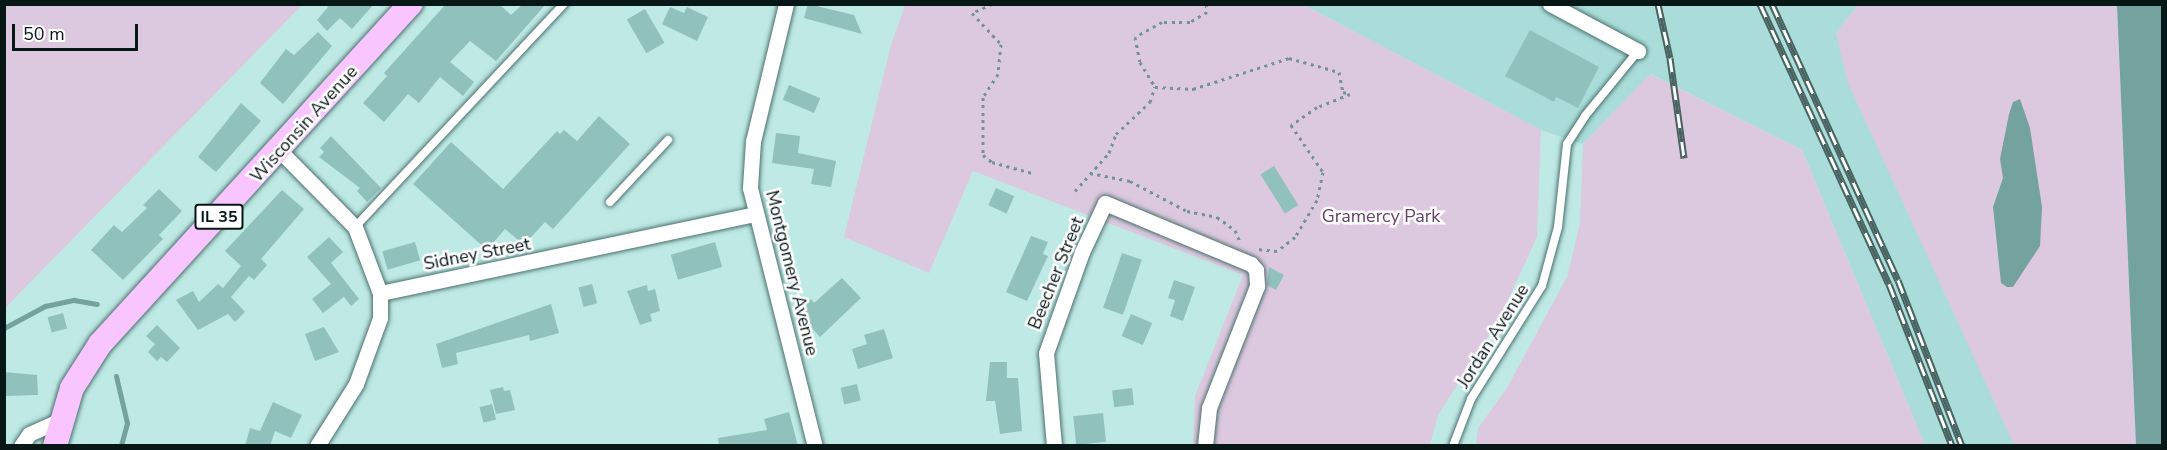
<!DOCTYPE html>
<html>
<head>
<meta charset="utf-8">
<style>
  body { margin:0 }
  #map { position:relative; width:2167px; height:450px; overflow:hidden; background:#bfe9e5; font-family:"Nunito Sans",sans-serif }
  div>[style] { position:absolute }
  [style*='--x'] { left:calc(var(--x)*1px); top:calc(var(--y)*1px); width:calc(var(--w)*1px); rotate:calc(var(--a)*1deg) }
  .built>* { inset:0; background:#aaddd9 }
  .green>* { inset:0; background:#ddc9df }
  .water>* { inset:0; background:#74a29e }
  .stream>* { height:5px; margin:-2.5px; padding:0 2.5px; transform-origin:2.5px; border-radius:2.5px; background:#74a29e }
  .building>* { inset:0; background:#91c1bd; transform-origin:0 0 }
  .path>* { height:3px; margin-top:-1.5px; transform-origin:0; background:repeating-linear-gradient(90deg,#749491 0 3px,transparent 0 7.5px) }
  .roads { filter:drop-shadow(0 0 2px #4b716e) drop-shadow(0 0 2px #4b716e) }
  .service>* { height:8px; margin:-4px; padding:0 4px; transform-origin:4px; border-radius:4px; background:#fff }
  .minor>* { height:15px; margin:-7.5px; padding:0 7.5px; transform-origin:7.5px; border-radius:7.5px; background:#fff }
  .primary>* { height:24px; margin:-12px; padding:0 12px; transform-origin:12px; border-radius:12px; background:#f8c5fe }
  .rail>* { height:7px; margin-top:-3.5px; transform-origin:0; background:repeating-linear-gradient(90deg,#fff 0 14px,#496361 0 28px); box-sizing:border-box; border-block:2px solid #496361 }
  span { translate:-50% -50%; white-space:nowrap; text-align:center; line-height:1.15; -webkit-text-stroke:5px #fff; paint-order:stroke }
  .shield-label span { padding:2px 4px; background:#fff; border:2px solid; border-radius:4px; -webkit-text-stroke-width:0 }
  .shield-label { font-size:16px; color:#071716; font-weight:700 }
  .street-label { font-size:18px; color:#071716 }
  .park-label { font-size:18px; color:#643f68 }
  .frame { position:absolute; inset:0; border:6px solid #071716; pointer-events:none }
  .scale { position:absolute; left:12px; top:24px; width:126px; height:27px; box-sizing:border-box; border:3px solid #071716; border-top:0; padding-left:8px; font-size:18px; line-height:21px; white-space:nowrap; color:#071716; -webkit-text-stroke:4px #fff; paint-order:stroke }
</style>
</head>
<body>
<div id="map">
  <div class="built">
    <div style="clip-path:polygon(1304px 5px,1858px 5px,1836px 33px,2030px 445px,1925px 445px,1802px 150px,1651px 74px,1583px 144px,1541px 130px)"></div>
  </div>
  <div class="green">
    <div style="clip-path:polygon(4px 5px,302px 5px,5px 308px,4px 308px)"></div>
    <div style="clip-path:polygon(905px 5px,1304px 5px,1541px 130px,1537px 237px,1498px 321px,1438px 415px,1430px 445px,1193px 445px,1195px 396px,1243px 275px,973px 171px,929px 273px,844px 237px,891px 45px)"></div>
    <div style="clip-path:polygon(1858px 5px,2117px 5px,2136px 445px,2014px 445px,1848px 83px,1836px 33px)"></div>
    <div style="clip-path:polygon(1650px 74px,1802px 150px,1925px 445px,1476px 445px,1478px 428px,1507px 388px,1568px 275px,1580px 222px,1583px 144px)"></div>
  </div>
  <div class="water">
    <div style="clip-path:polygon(2117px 5px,2162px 5px,2162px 445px,2136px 445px)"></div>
    <div style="clip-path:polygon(2020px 99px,2030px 128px,2042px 207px,2040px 246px,2013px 287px,2007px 287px,2001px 283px,1993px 207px,2003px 178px,2000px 159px,2009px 114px,2013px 102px)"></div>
  </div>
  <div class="stream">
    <div style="--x:4;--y:328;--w:47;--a:-28.2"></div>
    <div style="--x:45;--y:306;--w:30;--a:-12"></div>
    <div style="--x:74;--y:300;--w:23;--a:10"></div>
    <div style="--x:116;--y:376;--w:48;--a:76.8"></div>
    <div style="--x:127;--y:423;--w:24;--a:105"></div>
  </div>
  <div class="building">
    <div style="clip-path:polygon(325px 4px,374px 4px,352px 29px,340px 18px,327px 31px,317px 20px,328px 7px)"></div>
    <div style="clip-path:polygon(446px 4px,499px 4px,511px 15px,523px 4px,546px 4px,496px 61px,470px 41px,450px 62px,474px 82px,463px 96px,440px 77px,419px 103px,408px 94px,384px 122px,363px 103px,387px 76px,384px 73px)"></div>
    <div style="clip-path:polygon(808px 4px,854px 15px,862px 34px,804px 18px)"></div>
    <div style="clip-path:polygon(670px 7px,684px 13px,687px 7px,708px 17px,697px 41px,662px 24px)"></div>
    <div style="left:645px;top:9px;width:39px;height:21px;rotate:60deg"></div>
    <div style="clip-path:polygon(1530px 30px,1599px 67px,1578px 108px,1556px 97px,1554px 102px,1505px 76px)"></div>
    <div style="clip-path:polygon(318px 32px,332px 46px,283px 104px,260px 83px,286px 49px,294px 55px)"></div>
    <div style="left:789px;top:85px;width:34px;height:16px;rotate:23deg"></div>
    <div style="clip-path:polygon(241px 103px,261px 121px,216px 172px,198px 157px)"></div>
    <div style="clip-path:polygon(599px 116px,630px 144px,553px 229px,545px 222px,524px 245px,505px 229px,487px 250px,413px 184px,451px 142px,503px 189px,557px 131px,560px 134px,564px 130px,577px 141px)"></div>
    <div style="clip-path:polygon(776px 133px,800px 136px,798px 153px,836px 161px,831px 187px,811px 184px,814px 169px,772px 163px)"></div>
    <div style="clip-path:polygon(331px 136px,381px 188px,367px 202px,357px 191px,360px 188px,319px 157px,324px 152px,320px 148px)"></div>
    <div style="left:1274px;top:166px;width:46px;height:16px;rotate:58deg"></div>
    <div style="left:996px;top:188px;width:20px;height:19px;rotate:24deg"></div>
    <div style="clip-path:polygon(159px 189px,182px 211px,159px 235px,163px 239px,123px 280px,91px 250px,114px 225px,122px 232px,147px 208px,143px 205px)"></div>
    <div style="clip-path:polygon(282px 190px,304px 209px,261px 259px,267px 265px,254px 280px,249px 276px,231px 297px,245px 312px,235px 322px,228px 314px,198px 330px,176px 300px,193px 291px,199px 302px,218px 284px,223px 288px,241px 266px,225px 251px)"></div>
    <div style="clip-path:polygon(1031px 236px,1048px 242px,1043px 254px,1048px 256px,1027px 301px,1006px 292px)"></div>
    <div style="clip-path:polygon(329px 237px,343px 252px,331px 263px,359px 299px,351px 306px,344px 297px,323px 313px,312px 299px,331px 284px,307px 257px)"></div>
    <div style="left:415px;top:242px;width:19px;height:34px;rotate:74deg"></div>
    <div style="left:715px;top:242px;width:26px;height:46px;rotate:74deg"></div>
    <div style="left:1122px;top:253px;width:21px;height:58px;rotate:19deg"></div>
    <div style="clip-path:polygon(1269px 267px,1284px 275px,1276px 290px,1267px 285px)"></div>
    <div style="clip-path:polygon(842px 278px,861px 298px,820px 337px,797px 312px,811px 299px,814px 303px)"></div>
    <div style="clip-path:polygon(1174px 280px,1195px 287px,1183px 321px,1170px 316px,1175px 300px,1168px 298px)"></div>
    <div style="left:592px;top:284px;width:20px;height:14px;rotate:75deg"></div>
    <div style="clip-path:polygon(647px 285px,648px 291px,655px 289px,660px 311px,650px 314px,652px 321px,640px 325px,627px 291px)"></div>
    <div style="clip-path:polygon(551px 304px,559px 333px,530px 341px,529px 335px,456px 353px,458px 364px,442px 368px,436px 344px)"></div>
    <div style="left:63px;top:313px;width:16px;height:16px;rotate:75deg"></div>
    <div style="left:1131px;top:314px;width:23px;height:24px;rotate:23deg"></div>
    <div style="clip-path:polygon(157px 325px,180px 348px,167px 362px,161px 357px,157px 361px,148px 352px,155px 344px,146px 336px)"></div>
    <div style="clip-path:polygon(324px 327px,339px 352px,315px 361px,305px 334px)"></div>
    <div style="clip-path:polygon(884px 329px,893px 358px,858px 369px,852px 349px,867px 344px,864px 335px)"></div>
    <div style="clip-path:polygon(990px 362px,1007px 362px,1007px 378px,1018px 378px,1022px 431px,1000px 434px,995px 401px,986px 401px)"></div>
    <div style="clip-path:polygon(4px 372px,37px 375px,38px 395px,4px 396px)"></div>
    <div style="left:857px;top:384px;width:17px;height:17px;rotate:77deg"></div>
    <div style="clip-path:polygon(503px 387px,504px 391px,510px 390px,515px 410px,496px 414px,490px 390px)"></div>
    <div style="left:1132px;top:388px;width:17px;height:20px;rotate:83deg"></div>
    <div style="clip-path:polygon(273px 402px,302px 415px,291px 438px,275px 431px,270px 446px,245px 446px,250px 428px,260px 431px)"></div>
    <div style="left:492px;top:404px;width:16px;height:13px;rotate:75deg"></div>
    <div style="clip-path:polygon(789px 412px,798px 446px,719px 446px,718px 438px,767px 430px,764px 419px)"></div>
    <div style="left:1103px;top:413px;width:29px;height:30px;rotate:84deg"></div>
  </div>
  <div class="path">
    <div style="--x:992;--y:4;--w:22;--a:156"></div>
    <div style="--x:972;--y:13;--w:42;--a:46.9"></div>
    <div style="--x:1001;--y:44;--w:30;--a:96"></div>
    <div style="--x:998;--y:74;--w:27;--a:123"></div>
    <div style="--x:983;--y:97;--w:58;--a:90"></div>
    <div style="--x:983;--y:155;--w:11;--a:38"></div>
    <div style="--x:992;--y:162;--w:41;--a:15.4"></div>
    <div style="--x:1206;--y:4;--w:8;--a:83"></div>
    <div style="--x:1207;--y:12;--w:20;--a:150"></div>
    <div style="--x:1190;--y:22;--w:28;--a:180"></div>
    <div style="--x:1162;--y:22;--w:31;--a:151"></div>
    <div style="--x:1135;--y:37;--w:25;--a:79"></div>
    <div style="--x:1140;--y:62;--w:29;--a:59"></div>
    <div style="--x:1155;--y:87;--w:38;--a:3"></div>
    <div style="--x:1193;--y:89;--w:101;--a:-17.9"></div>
    <div style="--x:1289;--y:58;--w:52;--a:15.6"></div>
    <div style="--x:1339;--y:72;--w:20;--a:79"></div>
    <div style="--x:1343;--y:92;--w:7;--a:16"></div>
    <div style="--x:1350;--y:94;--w:35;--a:158"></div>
    <div style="--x:1317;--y:107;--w:32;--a:145"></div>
    <div style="--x:1291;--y:125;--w:57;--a:55.8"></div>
    <div style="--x:1323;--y:172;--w:29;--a:102"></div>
    <div style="--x:1317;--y:200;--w:43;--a:120.7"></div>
    <div style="--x:1295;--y:237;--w:23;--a:142"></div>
    <div style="--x:1277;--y:251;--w:20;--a:-174"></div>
    <div style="--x:1090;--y:173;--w:41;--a:11.3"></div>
    <div style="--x:1130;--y:181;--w:64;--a:27.8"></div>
    <div style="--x:1187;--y:211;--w:31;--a:11"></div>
    <div style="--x:1217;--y:217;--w:22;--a:36"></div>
    <div style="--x:1235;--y:230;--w:13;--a:67"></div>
    <div style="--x:1075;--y:191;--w:51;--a:-48.2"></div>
    <div style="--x:1109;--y:153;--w:20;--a:-70"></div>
    <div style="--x:1116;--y:134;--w:47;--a:-43.3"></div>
    <div style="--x:1150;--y:102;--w:16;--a:-72"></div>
  </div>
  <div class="roads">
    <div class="service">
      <div style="--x:610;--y:202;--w:85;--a:-46.9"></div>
      <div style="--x:355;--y:227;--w:306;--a:-46.9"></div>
      <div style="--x:1453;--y:446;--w:50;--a:-69"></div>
      <div style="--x:1471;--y:399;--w:133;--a:-57.9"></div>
      <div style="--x:1542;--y:286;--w:61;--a:-74.8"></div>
      <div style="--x:1558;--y:227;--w:83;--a:-83.8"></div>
      <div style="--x:1567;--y:144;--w:33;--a:-57"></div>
      <div style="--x:1585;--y:116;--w:84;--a:-50.8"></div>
    </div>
    <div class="minor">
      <div style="--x:786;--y:4;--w:141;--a:103.5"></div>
      <div style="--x:753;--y:141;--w:47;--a:93.7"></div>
      <div style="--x:750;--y:188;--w:266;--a:75.9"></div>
      <div style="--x:1550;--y:4;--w:100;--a:28.1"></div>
      <div style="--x:280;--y:151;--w:107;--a:45.4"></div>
      <div style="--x:355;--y:227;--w:71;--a:69.3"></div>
      <div style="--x:380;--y:293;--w:25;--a:90"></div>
      <div style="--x:380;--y:318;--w:70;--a:110"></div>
      <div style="--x:356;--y:384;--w:73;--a:122.2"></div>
      <div style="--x:380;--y:293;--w:383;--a:-11.9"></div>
      <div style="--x:21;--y:446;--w:14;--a:-56"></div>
      <div style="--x:29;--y:434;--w:35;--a:-24"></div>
      <div style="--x:1054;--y:446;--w:93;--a:-94.9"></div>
      <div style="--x:1046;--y:353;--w:107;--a:-70.4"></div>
      <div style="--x:1082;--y:252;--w:54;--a:-64.9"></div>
      <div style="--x:1105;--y:203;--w:158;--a:22.7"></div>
      <div style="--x:1251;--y:264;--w:8;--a:50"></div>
      <div style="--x:1256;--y:270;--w:16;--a:86"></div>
      <div style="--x:1257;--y:286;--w:131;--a:111.5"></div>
      <div style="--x:1209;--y:408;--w:38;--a:96"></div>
    </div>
    <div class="primary">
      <div style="--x:55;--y:446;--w:60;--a:-73.7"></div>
      <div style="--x:72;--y:388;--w:52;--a:-57.5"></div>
      <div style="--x:100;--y:344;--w:461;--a:-47.6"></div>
    </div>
  </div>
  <div class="rail">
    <div style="--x:1658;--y:4;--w:55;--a:77.5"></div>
    <div style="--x:1670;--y:58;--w:101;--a:82"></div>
    <div style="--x:1760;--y:4;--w:308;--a:65.3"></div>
    <div style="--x:1889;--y:284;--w:174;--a:68.7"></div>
    <div style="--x:1772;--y:4;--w:303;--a:65.5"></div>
    <div style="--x:1898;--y:280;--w:178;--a:68.9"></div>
  </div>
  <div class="shield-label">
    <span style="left:219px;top:217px">IL 35</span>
  </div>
  <div class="street-label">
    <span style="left:304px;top:124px;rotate:-48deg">Wisconsin Avenue</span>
    <span style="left:477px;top:254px;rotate:-11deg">Sidney Street</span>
    <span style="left:792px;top:273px;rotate:76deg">Montgomery Avenue</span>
    <span style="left:1056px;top:273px;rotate:-68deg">Beecher Street</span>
    <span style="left:1493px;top:336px;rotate:-58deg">Jordan Avenue</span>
  </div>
  <div class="park-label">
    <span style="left:1381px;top:216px">Gramercy Park</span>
  </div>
  <div class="frame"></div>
  <div class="scale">50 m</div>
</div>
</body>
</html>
